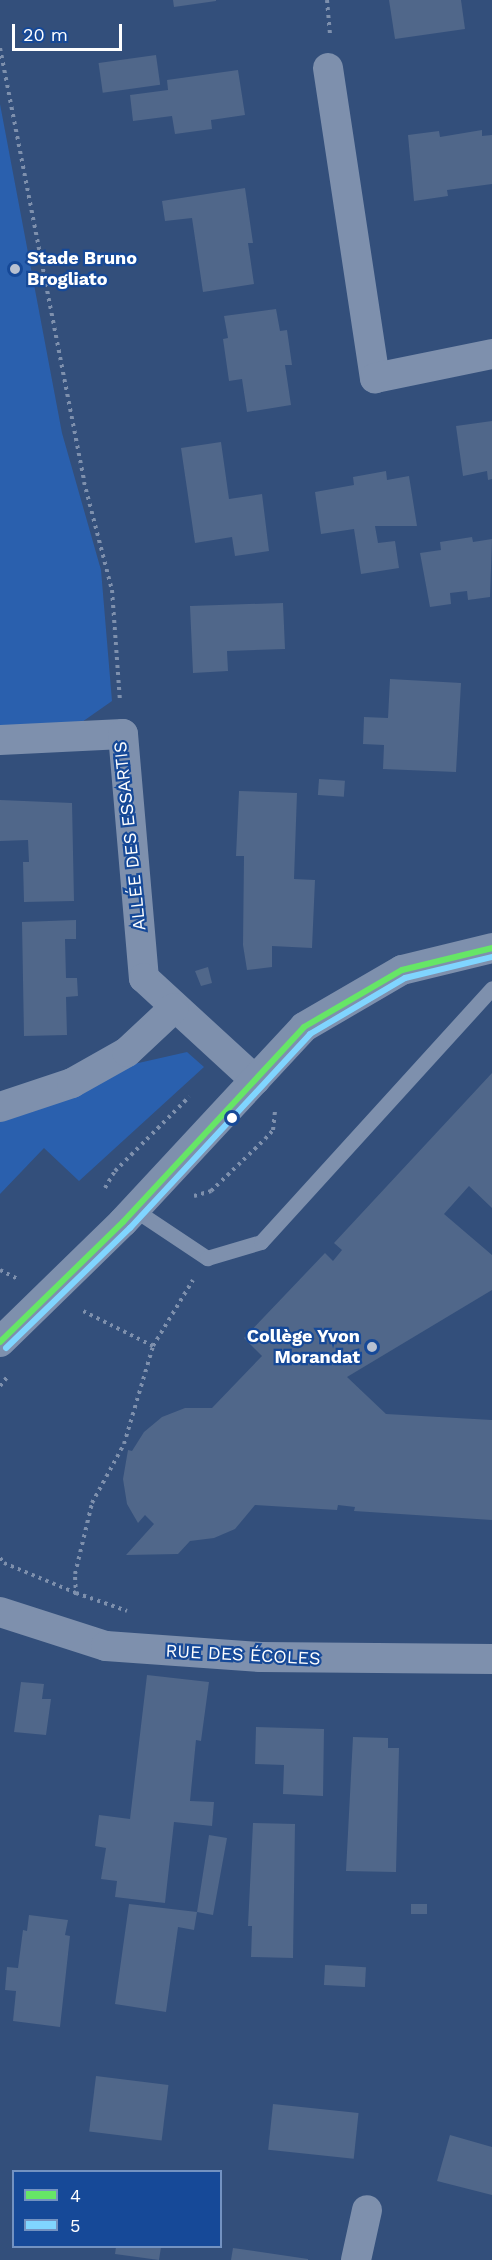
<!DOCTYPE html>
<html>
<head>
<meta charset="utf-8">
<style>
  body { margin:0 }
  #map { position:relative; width:492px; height:2260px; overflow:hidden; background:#334f7b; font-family:"Work Sans",sans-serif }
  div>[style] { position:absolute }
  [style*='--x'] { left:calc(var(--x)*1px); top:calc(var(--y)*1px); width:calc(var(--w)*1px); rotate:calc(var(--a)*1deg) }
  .green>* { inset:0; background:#2a60ae }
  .building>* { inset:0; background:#50678a; transform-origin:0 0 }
  .path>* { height:4px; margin-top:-2px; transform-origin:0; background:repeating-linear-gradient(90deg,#7e90ad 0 3px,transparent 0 7.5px) }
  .service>* { height:15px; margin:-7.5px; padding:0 7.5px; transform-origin:7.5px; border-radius:7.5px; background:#7e90ad }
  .minor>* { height:30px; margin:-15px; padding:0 15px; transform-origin:15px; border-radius:15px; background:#7e90ad }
  .bus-1>* { height:6px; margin:-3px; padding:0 3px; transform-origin:3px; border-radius:3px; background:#66e666 }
  .bus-2>* { height:6px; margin:-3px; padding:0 3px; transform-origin:3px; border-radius:3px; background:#80d5ff }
  .dots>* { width:16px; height:16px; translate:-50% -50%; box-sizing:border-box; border:3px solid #164998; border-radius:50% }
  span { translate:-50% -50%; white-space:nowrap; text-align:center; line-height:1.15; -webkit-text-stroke:4.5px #164998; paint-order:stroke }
  .poi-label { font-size:18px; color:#fff; font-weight:700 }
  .left { translate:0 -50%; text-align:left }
  .right { translate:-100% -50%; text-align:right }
  .street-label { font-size:18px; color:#fff }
  .legend { position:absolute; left:12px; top:2170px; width:210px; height:78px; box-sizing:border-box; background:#164998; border:2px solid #7392c1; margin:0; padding:8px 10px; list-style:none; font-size:18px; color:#fff }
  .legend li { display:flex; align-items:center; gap:12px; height:30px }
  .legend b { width:30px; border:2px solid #7392c1 }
  .scale { position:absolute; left:12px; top:24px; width:110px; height:27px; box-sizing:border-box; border:3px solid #fff; border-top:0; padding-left:8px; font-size:18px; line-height:21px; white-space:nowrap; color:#fff; -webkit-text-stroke:4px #164998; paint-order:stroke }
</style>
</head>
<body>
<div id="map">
  <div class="green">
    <div style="clip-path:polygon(0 104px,62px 433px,101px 570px,112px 701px,82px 722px,0 726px)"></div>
    <div style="clip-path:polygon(187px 1052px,204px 1067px,79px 1181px,44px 1148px,0 1194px,0 1120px,134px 1064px)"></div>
  </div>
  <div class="building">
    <div style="clip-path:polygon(173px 0,216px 0,216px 1px,174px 7px)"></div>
    <div style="clip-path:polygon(389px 0,461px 0,465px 29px,395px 39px)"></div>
    <div style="left:156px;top:55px;width:30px;height:58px;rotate:82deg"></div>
    <div style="clip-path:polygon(238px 70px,245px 115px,211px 120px,212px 129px,175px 134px,172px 116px,133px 121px,130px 95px,168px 90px,167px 80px)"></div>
    <div style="clip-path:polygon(482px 130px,482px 136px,492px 135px,492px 184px,447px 190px,448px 196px,414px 201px,408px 135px,439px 131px,440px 137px)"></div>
    <div style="clip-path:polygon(245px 188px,253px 243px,248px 243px,254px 284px,203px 292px,192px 218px,165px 221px,162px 201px)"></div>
    <div style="clip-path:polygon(276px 309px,280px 331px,287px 330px,292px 365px,285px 365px,291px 405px,247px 412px,242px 379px,229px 381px,223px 339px,228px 338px,224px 316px)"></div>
    <div style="clip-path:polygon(492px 421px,492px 479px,488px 480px,487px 471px,463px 476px,456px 426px)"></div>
    <div style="clip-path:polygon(221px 442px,229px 499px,262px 494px,269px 551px,235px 556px,232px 537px,195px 543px,181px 448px)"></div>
    <div style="clip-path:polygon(386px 471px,387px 480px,409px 476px,417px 526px,375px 526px,378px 543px,395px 541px,399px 568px,361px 574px,354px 529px,321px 534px,315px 492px,354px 485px,353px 477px)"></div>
    <div style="clip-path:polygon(472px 537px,473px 542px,492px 539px,490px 597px,468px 600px,467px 591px,450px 593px,451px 604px,430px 607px,420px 553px,441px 550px,440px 542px)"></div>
    <div style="clip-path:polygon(283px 603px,285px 649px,227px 651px,228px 671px,193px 673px,190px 606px)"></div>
    <div style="clip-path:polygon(390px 679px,461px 683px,456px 772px,383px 769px,384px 745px,363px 744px,364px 717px,388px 718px)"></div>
    <div style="left:319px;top:779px;width:26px;height:16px;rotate:4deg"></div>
    <div style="clip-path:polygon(239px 791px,297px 793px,294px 879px,315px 880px,312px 948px,272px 946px,272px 967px,247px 970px,243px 945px,244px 856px,236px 856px)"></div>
    <div style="clip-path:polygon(0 800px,72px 803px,74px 901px,24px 902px,23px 862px,29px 862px,28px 840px,0 841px)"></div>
    <div style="clip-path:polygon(76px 920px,76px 939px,65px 939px,66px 978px,77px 978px,78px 996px,66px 997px,67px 1035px,24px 1036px,22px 922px)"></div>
    <div style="clip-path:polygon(208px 967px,212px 983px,201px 986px,195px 971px)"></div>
    <div style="clip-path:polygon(492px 1073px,492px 1208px,469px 1186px,444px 1214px,492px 1255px,492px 1290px,347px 1377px,386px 1414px,492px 1420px,492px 1520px,354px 1511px,355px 1507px,338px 1505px,337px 1510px,255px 1505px,235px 1529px,214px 1538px,190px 1541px,178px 1554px,126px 1555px,154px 1524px,145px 1515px,138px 1523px,127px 1504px,123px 1479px,128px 1450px,132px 1451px,144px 1432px,162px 1417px,185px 1408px,212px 1408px,262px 1356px,244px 1338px,325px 1253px,333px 1261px,342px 1250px,334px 1243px)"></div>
    <div style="clip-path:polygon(147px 1675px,209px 1682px,201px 1741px,196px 1740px,190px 1801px,214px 1802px,212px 1826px,174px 1822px,165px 1903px,115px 1897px,117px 1881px,101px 1879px,106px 1848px,95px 1846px,99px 1815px,130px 1819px)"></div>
    <div style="clip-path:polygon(21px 1682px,44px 1684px,42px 1699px,51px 1699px,46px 1735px,14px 1732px)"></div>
    <div style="clip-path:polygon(256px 1727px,324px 1729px,323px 1796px,283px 1794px,284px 1765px,255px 1764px)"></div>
    <div style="clip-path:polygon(353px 1737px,388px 1738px,388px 1748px,399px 1748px,396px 1872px,346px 1871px)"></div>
    <div style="clip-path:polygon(253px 1823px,295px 1824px,293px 1958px,251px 1957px,252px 1926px,248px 1926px)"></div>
    <div style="clip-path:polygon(209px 1835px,227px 1838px,213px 1915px,197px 1912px,194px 1930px,178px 1927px,166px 2012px,115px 2004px,129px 1904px,197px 1912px)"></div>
    <div style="left:411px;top:1904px;width:16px;height:10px"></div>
    <div style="clip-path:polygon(29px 1915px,68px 1920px,65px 1935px,70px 1936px,60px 2027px,13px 2021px,16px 1991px,5px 1990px,7px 1967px,18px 1968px,23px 1930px,27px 1931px)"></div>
    <div style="left:325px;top:1965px;width:41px;height:20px;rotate:3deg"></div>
    <div style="left:96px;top:2076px;width:73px;height:56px;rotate:7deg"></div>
    <div style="left:273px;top:2104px;width:86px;height:46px;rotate:6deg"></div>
    <div style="clip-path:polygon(450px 2135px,492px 2147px,492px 2195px,437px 2181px)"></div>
    <div style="clip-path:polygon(116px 2247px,161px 2247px,159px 2260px,115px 2254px)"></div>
    <div style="clip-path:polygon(233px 2248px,308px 2259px,308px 2260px,231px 2260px)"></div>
  </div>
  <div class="path">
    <div style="--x:327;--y:0;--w:35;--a:85"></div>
    <div style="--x:0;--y:48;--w:442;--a:79"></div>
    <div style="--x:84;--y:482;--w:112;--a:75.5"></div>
    <div style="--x:112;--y:590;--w:111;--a:85.9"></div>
    <div style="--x:105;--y:1188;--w:20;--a:-60"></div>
    <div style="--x:115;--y:1171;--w:105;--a:-45"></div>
    <div style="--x:194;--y:1196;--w:18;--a:-16"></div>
    <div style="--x:211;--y:1191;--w:75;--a:-43.9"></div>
    <div style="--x:265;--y:1139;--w:12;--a:-48"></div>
    <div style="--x:273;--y:1130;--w:20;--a:-84"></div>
    <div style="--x:0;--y:1270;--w:20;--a:27"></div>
    <div style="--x:153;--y:1346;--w:77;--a:-58.8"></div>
    <div style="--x:0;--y:1386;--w:14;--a:-51"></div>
    <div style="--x:0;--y:1558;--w:6;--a:51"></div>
    <div style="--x:4;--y:1563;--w:78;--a:22.6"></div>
    <div style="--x:76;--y:1593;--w:54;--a:19.4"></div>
    <div style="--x:76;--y:1595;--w:21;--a:-93"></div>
    <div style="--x:75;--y:1574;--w:73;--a:-76.5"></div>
    <div style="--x:92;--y:1503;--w:67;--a:-61.5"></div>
    <div style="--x:124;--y:1444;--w:102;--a:-73.5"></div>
    <div style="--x:153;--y:1346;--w:80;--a:-153.4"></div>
  </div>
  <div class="service">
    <div style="--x:135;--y:1210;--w:87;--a:33.7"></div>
    <div style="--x:207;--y:1258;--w:56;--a:-16.5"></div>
    <div style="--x:261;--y:1242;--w:343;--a:-47.7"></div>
  </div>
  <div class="minor">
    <div style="--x:328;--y:68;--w:314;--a:81.4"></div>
    <div style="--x:375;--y:378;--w:119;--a:-11.6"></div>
    <div style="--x:0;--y:740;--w:123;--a:-2.8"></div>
    <div style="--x:123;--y:734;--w:245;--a:85.1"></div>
    <div style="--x:144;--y:978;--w:151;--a:42.6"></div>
    <div style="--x:0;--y:1107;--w:76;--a:-18.4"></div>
    <div style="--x:72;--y:1083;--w:63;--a:-29.4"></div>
    <div style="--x:127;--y:1052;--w:64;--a:-43.1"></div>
    <div style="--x:0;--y:1342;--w:172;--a:-44.3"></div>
    <div style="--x:123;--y:1222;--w:266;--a:-47.1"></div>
    <div style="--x:304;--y:1027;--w:113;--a:-30.2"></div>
    <div style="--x:402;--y:970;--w:93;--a:-13.7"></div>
    <div style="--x:0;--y:1612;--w:111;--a:17.8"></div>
    <div style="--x:106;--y:1646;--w:155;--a:4.1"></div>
    <div style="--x:261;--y:1657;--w:231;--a:0.5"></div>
    <div style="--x:356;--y:2260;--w:51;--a:-77.6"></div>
  </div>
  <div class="bus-1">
    <div style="--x:0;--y:1342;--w:172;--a:-44.3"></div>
    <div style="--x:123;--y:1222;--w:266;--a:-47.1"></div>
    <div style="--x:304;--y:1027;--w:113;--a:-30.2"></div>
    <div style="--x:402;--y:970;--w:93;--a:-13.7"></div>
  </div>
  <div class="bus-2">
    <div style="--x:6;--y:1348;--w:173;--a:-44.1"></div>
    <div style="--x:130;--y:1228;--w:265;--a:-47.1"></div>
    <div style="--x:310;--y:1034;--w:110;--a:-30.5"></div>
    <div style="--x:405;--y:978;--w:89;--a:-13.6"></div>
  </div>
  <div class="dots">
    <div style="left:15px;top:269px;background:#b8c1d1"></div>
    <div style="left:232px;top:1118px;background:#fff"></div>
    <div style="left:372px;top:1347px;background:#b8c1d1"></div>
  </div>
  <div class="poi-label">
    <span class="left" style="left:27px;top:269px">Stade Bruno<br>Brogliato</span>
    <span class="right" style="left:360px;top:1347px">Collège Yvon<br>Morandat</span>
  </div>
  <div class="street-label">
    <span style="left:130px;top:836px;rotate:-96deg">ALLÉE DES ESSARTIS</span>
    <span style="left:243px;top:1655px;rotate:3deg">RUE DES ÉCOLES</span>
  </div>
  <ul class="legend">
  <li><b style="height:8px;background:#66e666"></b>4</li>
  <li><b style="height:8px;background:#80d5ff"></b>5</li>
  </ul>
  <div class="scale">20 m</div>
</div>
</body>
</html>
